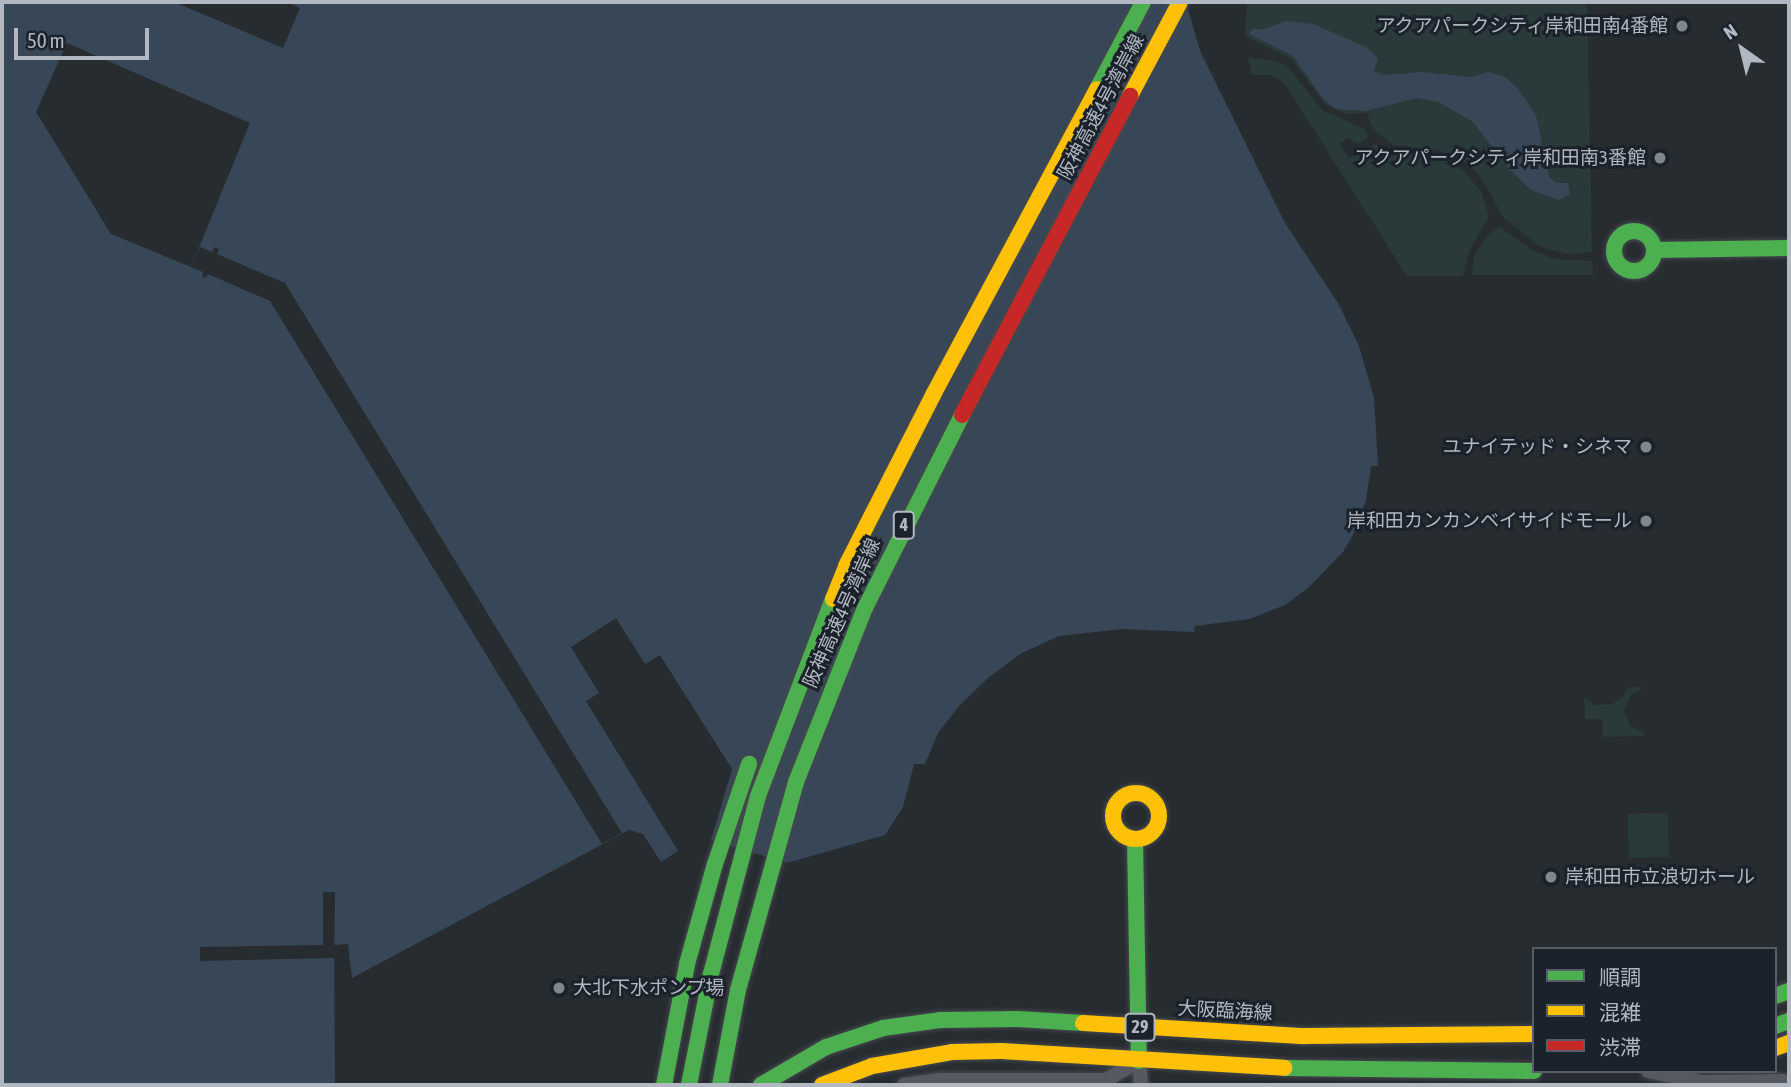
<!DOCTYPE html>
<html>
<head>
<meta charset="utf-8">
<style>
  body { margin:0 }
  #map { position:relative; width:1791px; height:1087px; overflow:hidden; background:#272c31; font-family:"Asap Condensed","Noto Sans JP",sans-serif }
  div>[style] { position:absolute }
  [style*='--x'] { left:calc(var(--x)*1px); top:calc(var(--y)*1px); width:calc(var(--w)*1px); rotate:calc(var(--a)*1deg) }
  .green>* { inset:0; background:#2a3a3a; transform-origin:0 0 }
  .water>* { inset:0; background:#384758 }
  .pier>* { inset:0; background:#272c31 }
  .roads { filter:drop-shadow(0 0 2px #44484c) drop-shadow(0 0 2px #44484c) }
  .street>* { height:14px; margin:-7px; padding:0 7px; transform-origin:7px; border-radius:7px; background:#565a60 }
  .fast>* { height:16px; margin:-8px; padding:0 8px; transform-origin:8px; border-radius:8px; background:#4caf50 }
  .fast>.ring { margin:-8px; padding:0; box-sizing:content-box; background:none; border:16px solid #4caf50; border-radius:50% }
  .slow>* { height:16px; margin:-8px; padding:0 8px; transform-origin:8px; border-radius:8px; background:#ffc107 }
  .slow>.ring { margin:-8px; padding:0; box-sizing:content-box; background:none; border:16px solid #ffc107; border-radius:50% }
  .jam>* { height:16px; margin:-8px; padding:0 8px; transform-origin:8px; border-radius:8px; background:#c62828 }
  .dots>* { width:19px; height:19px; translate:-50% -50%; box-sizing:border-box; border:4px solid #1c222b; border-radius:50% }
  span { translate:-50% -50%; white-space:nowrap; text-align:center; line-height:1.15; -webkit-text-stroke:6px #1c222b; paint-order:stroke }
  .shield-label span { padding:2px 5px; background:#1c222b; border:2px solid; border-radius:5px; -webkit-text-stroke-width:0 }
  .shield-label { font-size:18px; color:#b1b8c2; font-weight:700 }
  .poi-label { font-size:19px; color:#b1b8c2 }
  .right { translate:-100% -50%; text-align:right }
  .left { translate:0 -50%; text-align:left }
  .street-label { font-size:19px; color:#b1b8c2 }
  .frame { position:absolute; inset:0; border:4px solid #b1b8c2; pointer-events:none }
  .legend { position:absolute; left:1532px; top:947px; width:245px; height:126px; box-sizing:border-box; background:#1c222b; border:2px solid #585e67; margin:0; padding:9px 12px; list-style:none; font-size:21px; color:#b1b8c2 }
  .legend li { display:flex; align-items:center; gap:14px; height:35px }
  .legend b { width:35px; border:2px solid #585e67 }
  .north { position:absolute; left:1707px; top:14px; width:70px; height:70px; -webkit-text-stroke:5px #1c222b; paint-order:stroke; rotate:326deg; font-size:19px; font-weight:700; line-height:28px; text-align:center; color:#b1b8c2 }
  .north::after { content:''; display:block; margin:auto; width:24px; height:32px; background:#b1b8c2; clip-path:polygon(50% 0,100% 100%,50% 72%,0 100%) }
  .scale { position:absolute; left:14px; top:28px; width:135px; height:32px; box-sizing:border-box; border:4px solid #b1b8c2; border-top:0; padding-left:9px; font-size:21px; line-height:24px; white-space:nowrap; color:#b1b8c2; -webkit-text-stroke:5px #1c222b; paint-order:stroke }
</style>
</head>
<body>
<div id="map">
  <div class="green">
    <div style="clip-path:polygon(1247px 2px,1587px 2px,1592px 252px,1568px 254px,1541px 247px,1504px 218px,1479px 175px,1465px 163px,1438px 150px,1393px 145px,1373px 129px,1367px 113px,1346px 114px,1326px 105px,1291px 59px,1245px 36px)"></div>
    <div style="clip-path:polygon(1248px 58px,1270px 60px,1286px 65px,1323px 111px,1363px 128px,1368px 135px,1366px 139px,1357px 144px,1348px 138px,1339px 143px,1349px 158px,1375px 144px,1388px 151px,1439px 157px,1464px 171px,1481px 192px,1489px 216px,1469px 251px,1463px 276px,1407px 276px,1284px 83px,1271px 75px,1252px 75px)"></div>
    <div style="clip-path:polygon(1499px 226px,1529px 248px,1552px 259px,1592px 261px,1593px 275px,1472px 275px,1474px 256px,1488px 235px)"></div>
    <div style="clip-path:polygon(1628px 687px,1645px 687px,1631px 695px,1624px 711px,1630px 726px,1644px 732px,1644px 736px,1603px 737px,1602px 719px,1585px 719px,1584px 698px,1595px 705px,1612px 704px,1622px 698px)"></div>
    <div style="left:1668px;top:813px;width:44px;height:40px;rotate:89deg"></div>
  </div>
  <div class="water">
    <div style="clip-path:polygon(evenodd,2px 2px,174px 2px,283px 48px,300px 8px,286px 2px,1186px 2px,1200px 51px,1285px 223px,1338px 303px,1359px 346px,1374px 398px,1378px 466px,1371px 466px,1366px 500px,1356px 529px,1343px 552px,1309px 587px,1285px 605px,1249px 619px,1195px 626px,1194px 632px,1122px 629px,1059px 636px,1020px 654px,988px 678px,959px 706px,938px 733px,925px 764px,914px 764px,903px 807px,885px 835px,787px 863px,711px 840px,732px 769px,660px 655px,645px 664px,616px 618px,571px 647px,599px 693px,586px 701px,678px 851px,661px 862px,643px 834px,629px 830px,352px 978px,348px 944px,334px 945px,335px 1085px,2px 1085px,2px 2px,67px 43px,250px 123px,191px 267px,111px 234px,36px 112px,67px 43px)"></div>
    <div style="clip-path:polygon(1286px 21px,1313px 24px,1366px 47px,1378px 58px,1374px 71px,1383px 75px,1422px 72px,1471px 77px,1489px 72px,1505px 77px,1518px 89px,1536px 115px,1549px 177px,1556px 183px,1568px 183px,1570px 194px,1559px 200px,1531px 190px,1512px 172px,1473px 122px,1439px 102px,1417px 98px,1365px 111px,1336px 109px,1325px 101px,1293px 56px,1249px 34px,1252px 29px,1264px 29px)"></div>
  </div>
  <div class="pier">
    <div style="clip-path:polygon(200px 247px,212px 252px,215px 247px,219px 249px,217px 254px,285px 283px,622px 833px,602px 844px,270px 301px,208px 274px,206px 278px,202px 277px,203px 272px,191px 267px)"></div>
    <div style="clip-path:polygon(323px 892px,335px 892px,334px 958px,200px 961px,200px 947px,323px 945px)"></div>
  </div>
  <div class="roads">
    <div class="street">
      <div style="--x:1648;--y:1071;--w:54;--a:11.7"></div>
      <div style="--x:1701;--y:1082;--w:82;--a:-0.7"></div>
      <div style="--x:1783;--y:1081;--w:4;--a:90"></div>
      <div style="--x:904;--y:1085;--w:35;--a:-8"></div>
      <div style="--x:939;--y:1080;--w:167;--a:0"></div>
      <div style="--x:1106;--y:1080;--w:38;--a:-30"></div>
      <div style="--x:1139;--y:1061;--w:24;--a:85"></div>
    </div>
    <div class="fast">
      <div style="--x:1097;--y:89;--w:98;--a:-62.1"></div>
      <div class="ring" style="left:1614px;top:231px;width:24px;height:24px"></div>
      <div style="--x:1654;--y:250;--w:135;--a:-0.8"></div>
      <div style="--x:1135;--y:839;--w:222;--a:89"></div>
      <div style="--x:1775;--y:996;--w:15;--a:-20"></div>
      <div style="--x:1775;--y:1026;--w:15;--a:-20"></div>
      <div style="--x:1284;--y:1068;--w:250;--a:0.7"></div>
      <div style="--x:664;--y:1085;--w:123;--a:-79.2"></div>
      <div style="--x:687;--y:964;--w:104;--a:-74.4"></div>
      <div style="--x:715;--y:864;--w:106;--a:-71.2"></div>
      <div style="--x:689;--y:1085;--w:113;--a:-78.8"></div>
      <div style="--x:711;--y:974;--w:184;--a:-75.2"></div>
      <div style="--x:758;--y:796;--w:211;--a:-69.2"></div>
      <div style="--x:720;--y:1085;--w:97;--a:-79.3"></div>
      <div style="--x:738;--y:990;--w:216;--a:-74.4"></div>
      <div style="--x:796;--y:782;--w:187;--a:-68.4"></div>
      <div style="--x:865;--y:608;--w:216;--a:-63.3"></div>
      <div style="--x:761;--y:1085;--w:75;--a:-30.3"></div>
      <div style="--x:826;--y:1047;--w:60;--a:-18.4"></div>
      <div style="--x:883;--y:1028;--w:59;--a:-7.9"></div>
      <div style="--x:941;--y:1020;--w:77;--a:-0.7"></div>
      <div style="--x:1018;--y:1019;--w:65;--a:3.5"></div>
    </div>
    <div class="slow">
      <div style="--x:1130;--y:96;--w:106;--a:-62"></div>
      <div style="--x:833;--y:599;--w:35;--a:-68"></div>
      <div style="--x:846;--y:566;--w:192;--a:-63"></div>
      <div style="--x:933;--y:395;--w:347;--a:-61.8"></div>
      <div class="ring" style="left:1113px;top:793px;width:30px;height:30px"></div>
      <div style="--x:1083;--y:1023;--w:222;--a:3.4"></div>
      <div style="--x:1305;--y:1036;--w:229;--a:-0.5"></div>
      <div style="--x:1775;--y:1048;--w:15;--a:-20"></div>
      <div style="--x:822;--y:1085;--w:53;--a:-20.8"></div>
      <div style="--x:872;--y:1066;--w:81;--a:-9.9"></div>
      <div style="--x:952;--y:1052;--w:49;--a:-1.2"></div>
      <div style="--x:1001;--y:1051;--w:284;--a:3.4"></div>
    </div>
    <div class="jam">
      <div style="--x:962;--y:415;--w:361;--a:-62.2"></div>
    </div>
  </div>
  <div class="dots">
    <div style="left:1682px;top:26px;background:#81878f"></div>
    <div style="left:1660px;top:158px;background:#81878f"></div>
    <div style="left:1646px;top:447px;background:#81878f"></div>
    <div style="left:1646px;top:521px;background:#81878f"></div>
    <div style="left:1551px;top:877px;background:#81878f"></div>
    <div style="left:559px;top:988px;background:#81878f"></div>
  </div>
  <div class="shield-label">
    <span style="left:904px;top:525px">4</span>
    <span style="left:1140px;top:1027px">29</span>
  </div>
  <div class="poi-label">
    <span class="right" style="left:1668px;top:26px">アクアパークシティ岸和田南4番館</span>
    <span class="right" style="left:1646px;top:158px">アクアパークシティ岸和田南3番館</span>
    <span class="right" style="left:1632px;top:447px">ユナイテッド・シネマ</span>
    <span class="right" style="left:1632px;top:521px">岸和田カンカンベイサイドモール</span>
    <span class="left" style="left:1565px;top:877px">岸和田市立浪切ホール</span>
    <span class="left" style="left:573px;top:988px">大北下水ポンプ場</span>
  </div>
  <div class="street-label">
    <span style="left:1101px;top:107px;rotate:-62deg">阪神高速4号湾岸線</span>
    <span style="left:842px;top:613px;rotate:-66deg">阪神高速4号湾岸線</span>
    <span style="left:1225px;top:1011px;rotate:3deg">大阪臨海線</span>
  </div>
  <div class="frame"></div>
  <ul class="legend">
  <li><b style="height:9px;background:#4caf50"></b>順調</li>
  <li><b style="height:9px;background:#ffc107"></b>混雑</li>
  <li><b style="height:9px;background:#c62828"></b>渋滞</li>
  </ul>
  <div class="north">N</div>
  <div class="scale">50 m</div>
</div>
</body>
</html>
